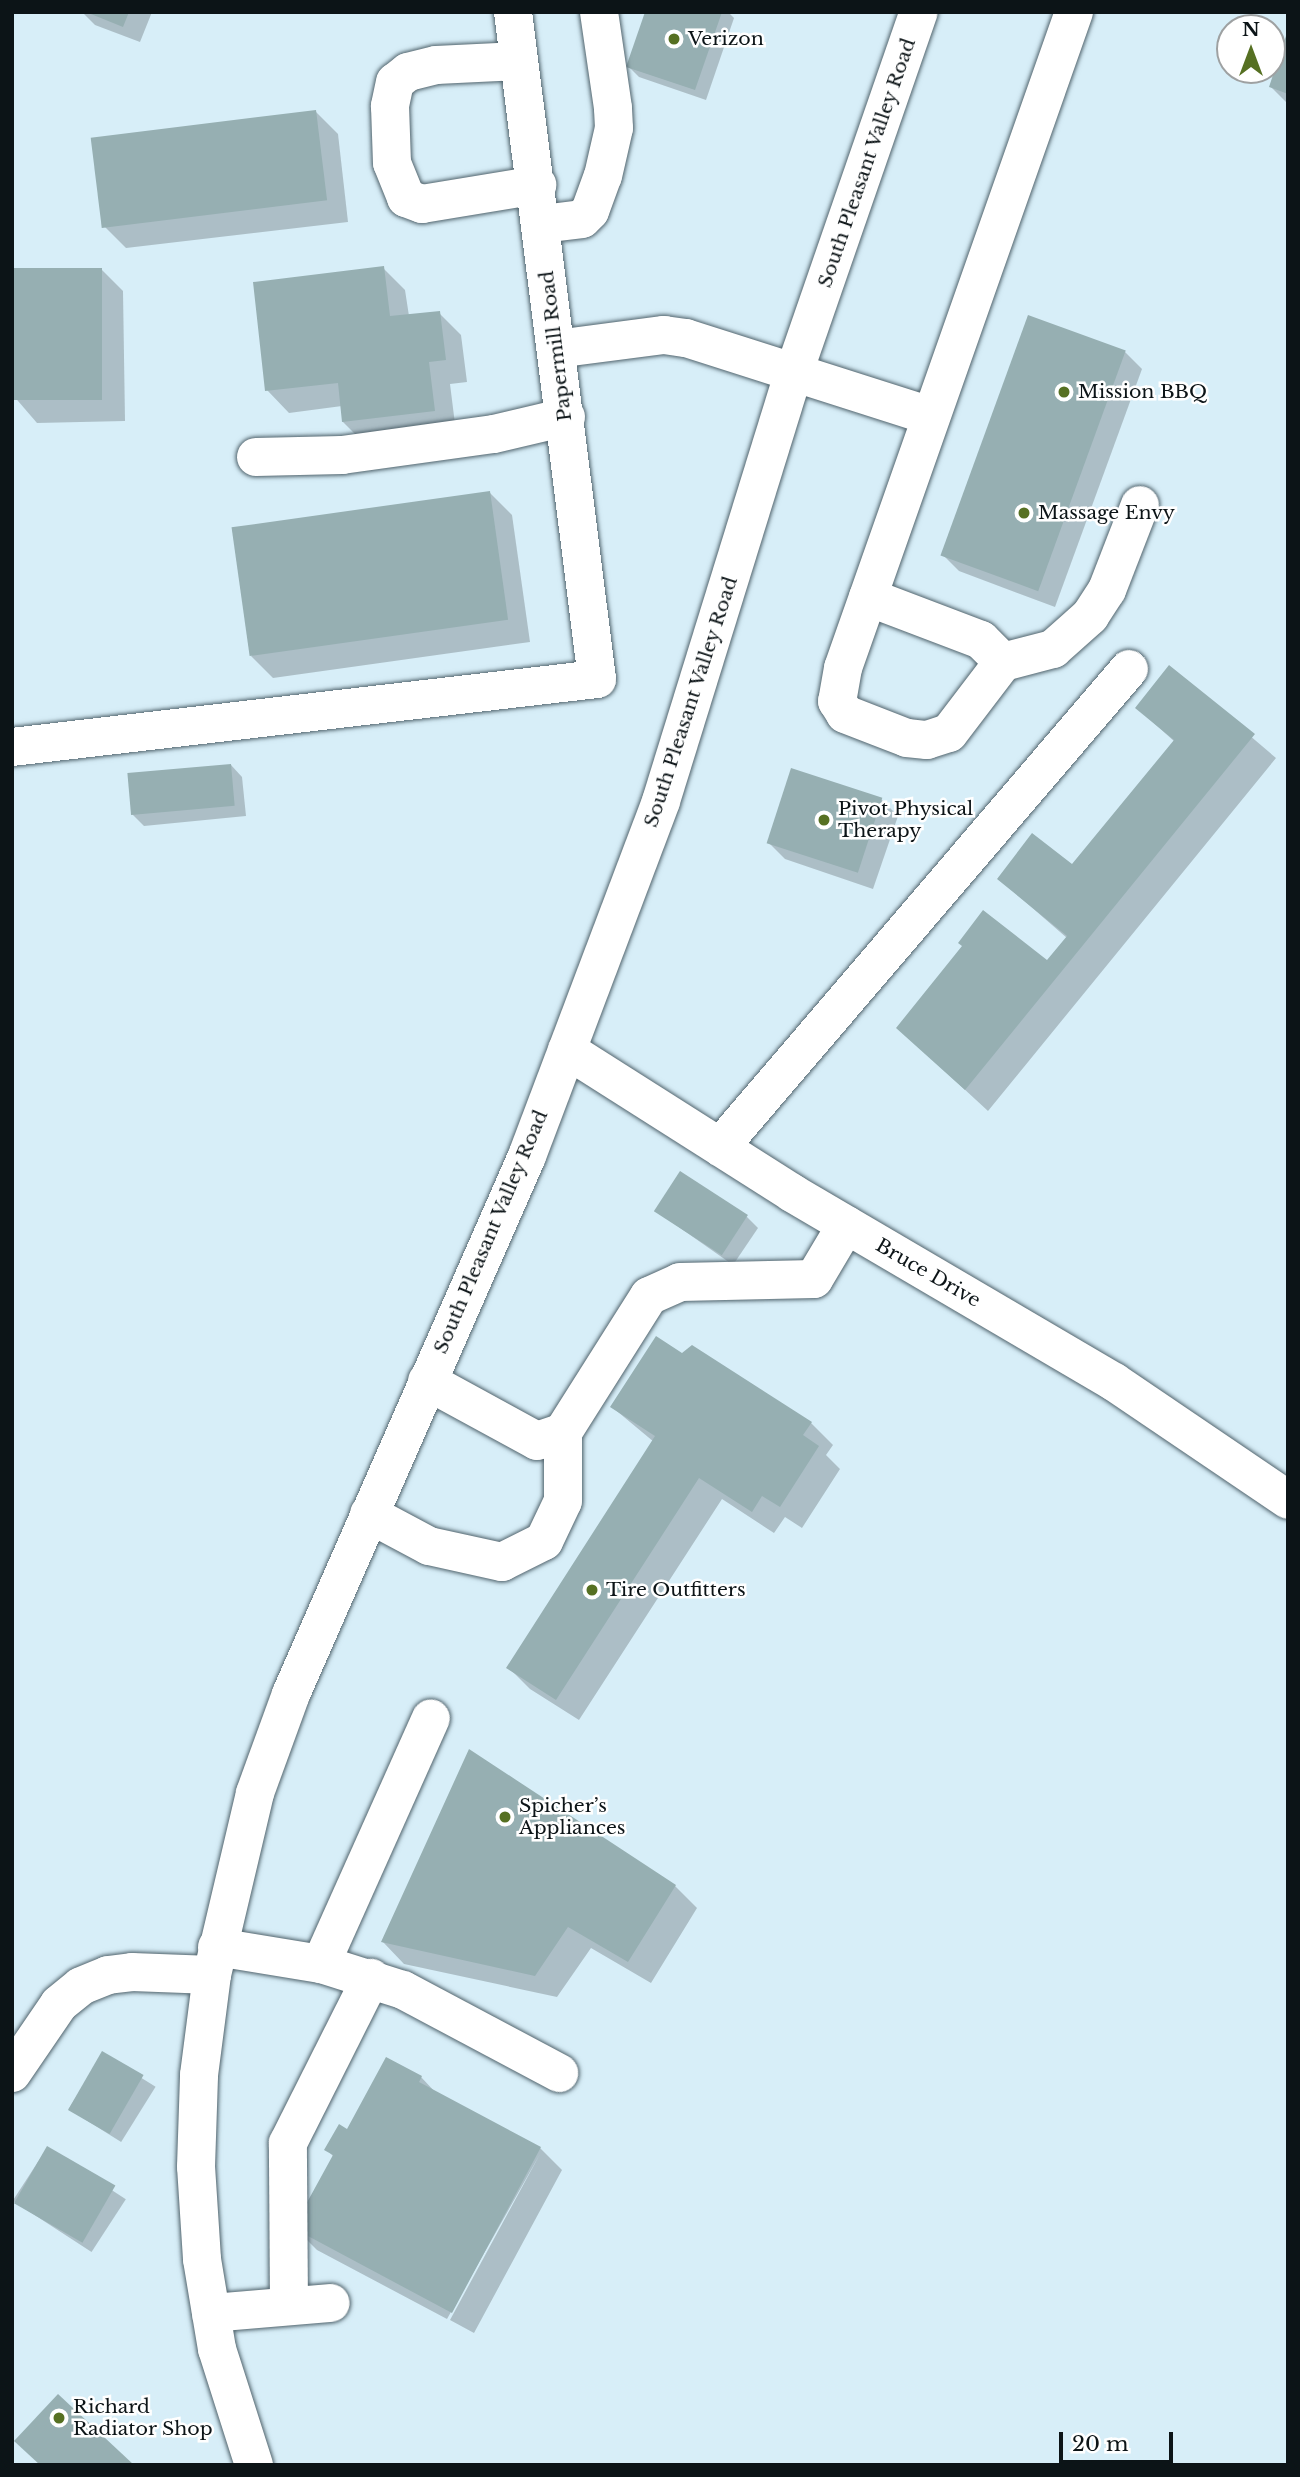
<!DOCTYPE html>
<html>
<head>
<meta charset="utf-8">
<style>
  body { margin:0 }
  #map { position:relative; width:1300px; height:2477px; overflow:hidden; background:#d7eef8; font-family:"Libre Baskerville",serif }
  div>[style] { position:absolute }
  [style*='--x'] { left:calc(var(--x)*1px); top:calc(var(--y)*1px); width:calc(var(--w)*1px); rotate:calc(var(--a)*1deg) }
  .shadow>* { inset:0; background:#0003; transform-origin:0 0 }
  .building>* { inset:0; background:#96afb2; transform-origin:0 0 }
  .roads { filter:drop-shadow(0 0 2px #51646d) drop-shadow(0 0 2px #51646d) }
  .minor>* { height:38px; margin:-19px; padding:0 19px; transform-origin:19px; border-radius:19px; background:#fff }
  .dots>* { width:19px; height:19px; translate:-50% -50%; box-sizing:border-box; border:4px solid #fff; border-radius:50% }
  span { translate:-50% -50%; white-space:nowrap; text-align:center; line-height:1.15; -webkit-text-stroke:5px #fff; paint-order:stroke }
  .poi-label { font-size:19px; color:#0c1417 }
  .left { translate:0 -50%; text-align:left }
  .street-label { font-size:19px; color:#0c1417 }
  .frame { position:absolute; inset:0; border:14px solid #0c1417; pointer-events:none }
  .north { position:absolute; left:1216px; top:14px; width:70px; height:70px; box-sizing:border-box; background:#fff; border:2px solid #9ea1a2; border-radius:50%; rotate:0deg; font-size:19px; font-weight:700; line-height:28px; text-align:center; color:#0c1417 }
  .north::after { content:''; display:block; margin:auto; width:24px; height:32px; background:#567022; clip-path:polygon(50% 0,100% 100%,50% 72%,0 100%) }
  .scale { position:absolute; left:1059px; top:2432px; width:114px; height:32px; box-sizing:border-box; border:4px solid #0c1417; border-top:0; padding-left:9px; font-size:21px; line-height:24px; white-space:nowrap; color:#0c1417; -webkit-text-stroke:5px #fff; paint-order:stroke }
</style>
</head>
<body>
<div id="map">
  <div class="shadow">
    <div style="clip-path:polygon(82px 12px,152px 12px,140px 42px,95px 25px)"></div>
    <div style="clip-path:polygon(647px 12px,728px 12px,734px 18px,706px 100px,639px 77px,628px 66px)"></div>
    <div style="clip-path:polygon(1288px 39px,1288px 104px,1271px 87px)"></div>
    <div style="clip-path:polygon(316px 112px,338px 134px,348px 222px,126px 248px,104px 226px)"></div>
    <div style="clip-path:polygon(383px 268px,405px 290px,409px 316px,439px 313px,461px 335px,467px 382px,450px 384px,456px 432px,365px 444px,343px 422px,342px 406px,289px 413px,267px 390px)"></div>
    <div style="clip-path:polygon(101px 269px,123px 291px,125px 421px,37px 423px,12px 394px,12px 271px)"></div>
    <div style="clip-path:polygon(1125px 352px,1142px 369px,1055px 607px,959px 571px,942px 554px)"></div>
    <div style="clip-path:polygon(490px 493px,512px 515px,530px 642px,273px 678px,251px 656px)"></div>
    <div style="clip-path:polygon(1169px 667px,1276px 758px,988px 1111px,898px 1028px,1047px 963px,1067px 938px,999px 879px,1073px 866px,1175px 742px,1137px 708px)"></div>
    <div style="clip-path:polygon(231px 765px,242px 777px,246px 816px,144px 826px,132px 814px)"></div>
    <div style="clip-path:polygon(881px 799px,898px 816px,873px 889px,785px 859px,768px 842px)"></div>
    <div style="clip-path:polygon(656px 1211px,747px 1217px,758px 1228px,733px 1265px)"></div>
    <div style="clip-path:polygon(692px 1347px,811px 1423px,833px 1445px,826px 1455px,840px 1469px,802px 1528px,785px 1517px,774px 1533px,722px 1499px,579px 1720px,530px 1689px,508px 1667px,654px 1442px,612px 1407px)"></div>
    <div style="clip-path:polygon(675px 1886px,697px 1908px,651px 1983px,591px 1948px,557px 1997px,404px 1964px,383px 1942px)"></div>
    <div style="left:103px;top:2054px;width:62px;height:65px;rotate:32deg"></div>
    <div style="clip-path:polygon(421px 2077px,437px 2094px,540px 2148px,562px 2170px,474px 2333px,450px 2320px,540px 2154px,447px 2319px,317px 2250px,295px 2228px,334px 2157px,326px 2149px)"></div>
    <div style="left:47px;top:2148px;width:94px;height:63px;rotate:33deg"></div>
  </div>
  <div class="building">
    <div style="clip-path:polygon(86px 12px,129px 12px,123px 27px)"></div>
    <div style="clip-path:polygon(645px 12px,722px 12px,695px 90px,626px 67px)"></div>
    <div style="clip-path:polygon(1288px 30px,1288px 94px,1269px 87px)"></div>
    <div style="left:316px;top:110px;width:91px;height:227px;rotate:83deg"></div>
    <div style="clip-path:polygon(384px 266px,390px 316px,440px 311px,446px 360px,429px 362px,435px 411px,342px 422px,338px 383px,265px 391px,253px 282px)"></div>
    <div style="left:102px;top:268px;width:132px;height:90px;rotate:90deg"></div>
    <div style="left:1028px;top:315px;width:104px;height:256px;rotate:20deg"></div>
    <div style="left:490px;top:491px;width:130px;height:261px;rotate:82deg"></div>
    <div style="clip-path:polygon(1169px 665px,1255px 734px,965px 1090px,896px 1028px,962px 946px,958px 943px,983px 910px,1047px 960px,1067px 936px,997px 879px,1032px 833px,1072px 864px,1174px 740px,1135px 708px)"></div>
    <div style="left:231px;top:764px;width:42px;height:104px;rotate:85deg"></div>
    <div style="left:791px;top:768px;width:96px;height:79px;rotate:18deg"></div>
    <div style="left:680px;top:1171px;width:81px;height:48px;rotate:33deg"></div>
    <div style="clip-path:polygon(656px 1336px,682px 1353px,692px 1345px,812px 1422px,803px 1435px,819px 1446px,780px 1507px,762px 1496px,752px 1512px,699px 1478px,556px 1700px,506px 1668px,655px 1436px,610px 1407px)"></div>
    <div style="clip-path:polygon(469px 1749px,676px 1885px,628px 1962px,568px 1927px,535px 1976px,381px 1942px)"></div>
    <div style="left:102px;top:2051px;width:48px;height:68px;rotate:30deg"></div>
    <div style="clip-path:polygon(386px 2057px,422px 2076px,419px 2082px,541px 2147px,452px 2313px,293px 2228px,333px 2155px,324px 2150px,339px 2124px,347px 2129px)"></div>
    <div style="left:47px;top:2146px;width:79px;height:66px;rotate:30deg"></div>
    <div style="clip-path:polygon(58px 2394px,134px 2465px,40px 2465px,14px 2441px)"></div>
  </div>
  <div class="roads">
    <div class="minor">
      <div style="--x:1074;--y:12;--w:695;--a:109.4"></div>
      <div style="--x:843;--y:668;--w:34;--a:100"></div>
      <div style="--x:837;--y:701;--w:15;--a:58"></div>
      <div style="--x:845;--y:714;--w:66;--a:21.2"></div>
      <div style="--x:907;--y:738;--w:20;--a:6"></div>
      <div style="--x:927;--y:740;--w:23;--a:-18"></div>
      <div style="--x:949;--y:733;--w:89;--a:-52.7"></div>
      <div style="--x:1003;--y:662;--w:52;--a:-14.6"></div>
      <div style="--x:1053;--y:649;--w:50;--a:-41.7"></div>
      <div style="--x:1090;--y:616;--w:31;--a:-57"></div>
      <div style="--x:1107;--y:590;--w:91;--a:-68.8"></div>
      <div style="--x:519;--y:61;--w:83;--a:177.2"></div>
      <div style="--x:436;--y:65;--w:29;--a:166"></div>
      <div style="--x:408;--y:72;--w:16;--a:142"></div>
      <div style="--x:395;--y:82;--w:25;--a:102"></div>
      <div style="--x:390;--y:106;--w:57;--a:88"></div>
      <div style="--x:392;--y:163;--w:38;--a:68"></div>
      <div style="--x:406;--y:198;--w:17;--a:21"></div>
      <div style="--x:422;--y:204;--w:117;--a:-9.4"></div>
      <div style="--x:542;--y:224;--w:40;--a:-7.1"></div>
      <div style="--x:582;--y:219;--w:11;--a:-45"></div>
      <div style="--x:590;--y:211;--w:37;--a:-70"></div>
      <div style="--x:603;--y:176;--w:49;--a:-77.1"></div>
      <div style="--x:614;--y:128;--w:20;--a:-93"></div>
      <div style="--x:613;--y:108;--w:97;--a:-98.3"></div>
      <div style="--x:556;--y:349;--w:109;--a:-7.4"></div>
      <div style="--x:664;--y:335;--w:22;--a:8"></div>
      <div style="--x:686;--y:338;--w:257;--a:17.7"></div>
      <div style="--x:256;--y:457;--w:86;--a:-1.3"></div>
      <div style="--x:342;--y:455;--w:153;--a:-7.9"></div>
      <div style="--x:494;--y:434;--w:74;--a:-13.3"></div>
      <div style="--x:868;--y:597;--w:121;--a:20.8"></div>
      <div style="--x:981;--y:640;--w:31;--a:45"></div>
      <div style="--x:12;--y:747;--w:589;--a:-6.63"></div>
      <div style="--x:597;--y:679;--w:672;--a:-97.18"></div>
      <div style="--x:567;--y:1050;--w:267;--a:32.4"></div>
      <div style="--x:792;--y:1193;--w:373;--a:30.4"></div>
      <div style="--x:1114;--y:1382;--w:210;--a:34.1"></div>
      <div style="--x:720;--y:1147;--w:629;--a:-49.45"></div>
      <div style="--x:427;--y:1381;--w:125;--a:28.6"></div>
      <div style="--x:537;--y:1441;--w:28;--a:-19"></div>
      <div style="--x:563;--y:1432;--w:161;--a:-57.7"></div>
      <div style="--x:649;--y:1296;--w:34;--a:-24"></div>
      <div style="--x:680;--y:1282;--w:134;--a:-1.3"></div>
      <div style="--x:814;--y:1279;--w:63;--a:-59.3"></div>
      <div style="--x:369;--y:1514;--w:68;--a:28.1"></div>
      <div style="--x:429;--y:1546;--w:75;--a:12.4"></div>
      <div style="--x:502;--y:1562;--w:47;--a:-26.6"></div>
      <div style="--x:544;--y:1541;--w:44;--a:-64.6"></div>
      <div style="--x:563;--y:1501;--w:69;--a:-90"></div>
      <div style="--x:217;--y:1947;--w:105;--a:9.3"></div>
      <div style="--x:321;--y:1964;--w:86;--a:17.6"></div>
      <div style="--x:403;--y:1990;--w:177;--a:28"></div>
      <div style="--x:321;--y:1964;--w:269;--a:-65.9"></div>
      <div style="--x:12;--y:2073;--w:83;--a:-55.7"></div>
      <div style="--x:59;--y:2004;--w:28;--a:-39"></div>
      <div style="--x:81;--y:1986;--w:29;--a:-22"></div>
      <div style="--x:108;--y:1975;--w:24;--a:-7"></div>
      <div style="--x:132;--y:1972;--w:80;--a:2.1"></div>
      <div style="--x:289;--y:2306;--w:163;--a:-90.4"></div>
      <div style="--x:288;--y:2143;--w:185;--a:-63.3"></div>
      <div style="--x:211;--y:2313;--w:120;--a:-4.8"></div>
      <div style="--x:254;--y:2465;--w:122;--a:-107.7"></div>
      <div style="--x:217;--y:2349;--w:91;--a:-99.5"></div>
      <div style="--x:202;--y:2259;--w:92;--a:-93.7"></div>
      <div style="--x:196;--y:2167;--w:92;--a:-88.1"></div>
      <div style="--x:199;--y:2075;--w:101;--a:-82.6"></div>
      <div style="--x:212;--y:1975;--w:187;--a:-76.7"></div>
      <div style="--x:255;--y:1793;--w:105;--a:-70"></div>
      <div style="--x:291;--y:1694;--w:587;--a:-66.31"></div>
      <div style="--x:527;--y:1156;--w:379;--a:-69.3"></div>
      <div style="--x:661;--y:801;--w:449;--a:-72.8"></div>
      <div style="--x:794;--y:372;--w:381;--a:-70.9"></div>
    </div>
  </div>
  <div class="dots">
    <div style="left:674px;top:39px;background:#567022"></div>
    <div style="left:1064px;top:392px;background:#567022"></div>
    <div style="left:1024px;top:513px;background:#567022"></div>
    <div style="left:824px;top:820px;background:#567022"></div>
    <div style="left:592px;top:1590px;background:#567022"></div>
    <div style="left:505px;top:1817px;background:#567022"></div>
    <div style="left:59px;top:2418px;background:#567022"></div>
  </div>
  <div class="poi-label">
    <span class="left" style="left:688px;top:39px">Verizon</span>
    <span class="left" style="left:1078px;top:392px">Mission BBQ</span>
    <span class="left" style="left:1038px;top:513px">Massage Envy</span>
    <span class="left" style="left:838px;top:820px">Pivot Physical<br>Therapy</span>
    <span class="left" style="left:606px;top:1590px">Tire Outfitters</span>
    <span class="left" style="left:519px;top:1817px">Spicher’s<br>Appliances</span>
    <span class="left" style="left:73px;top:2418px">Richard<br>Radiator Shop</span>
  </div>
  <div class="street-label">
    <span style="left:867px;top:163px;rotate:-71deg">South Pleasant Valley Road</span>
    <span style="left:556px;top:346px;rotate:-97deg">Papermill Road</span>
    <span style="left:691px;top:702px;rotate:-72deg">South Pleasant Valley Road</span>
    <span style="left:491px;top:1232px;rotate:-67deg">South Pleasant Valley Road</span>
    <span style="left:928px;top:1273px;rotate:30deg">Bruce Drive</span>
  </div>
  <div class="frame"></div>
  <div class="north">N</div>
  <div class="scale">20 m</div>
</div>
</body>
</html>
